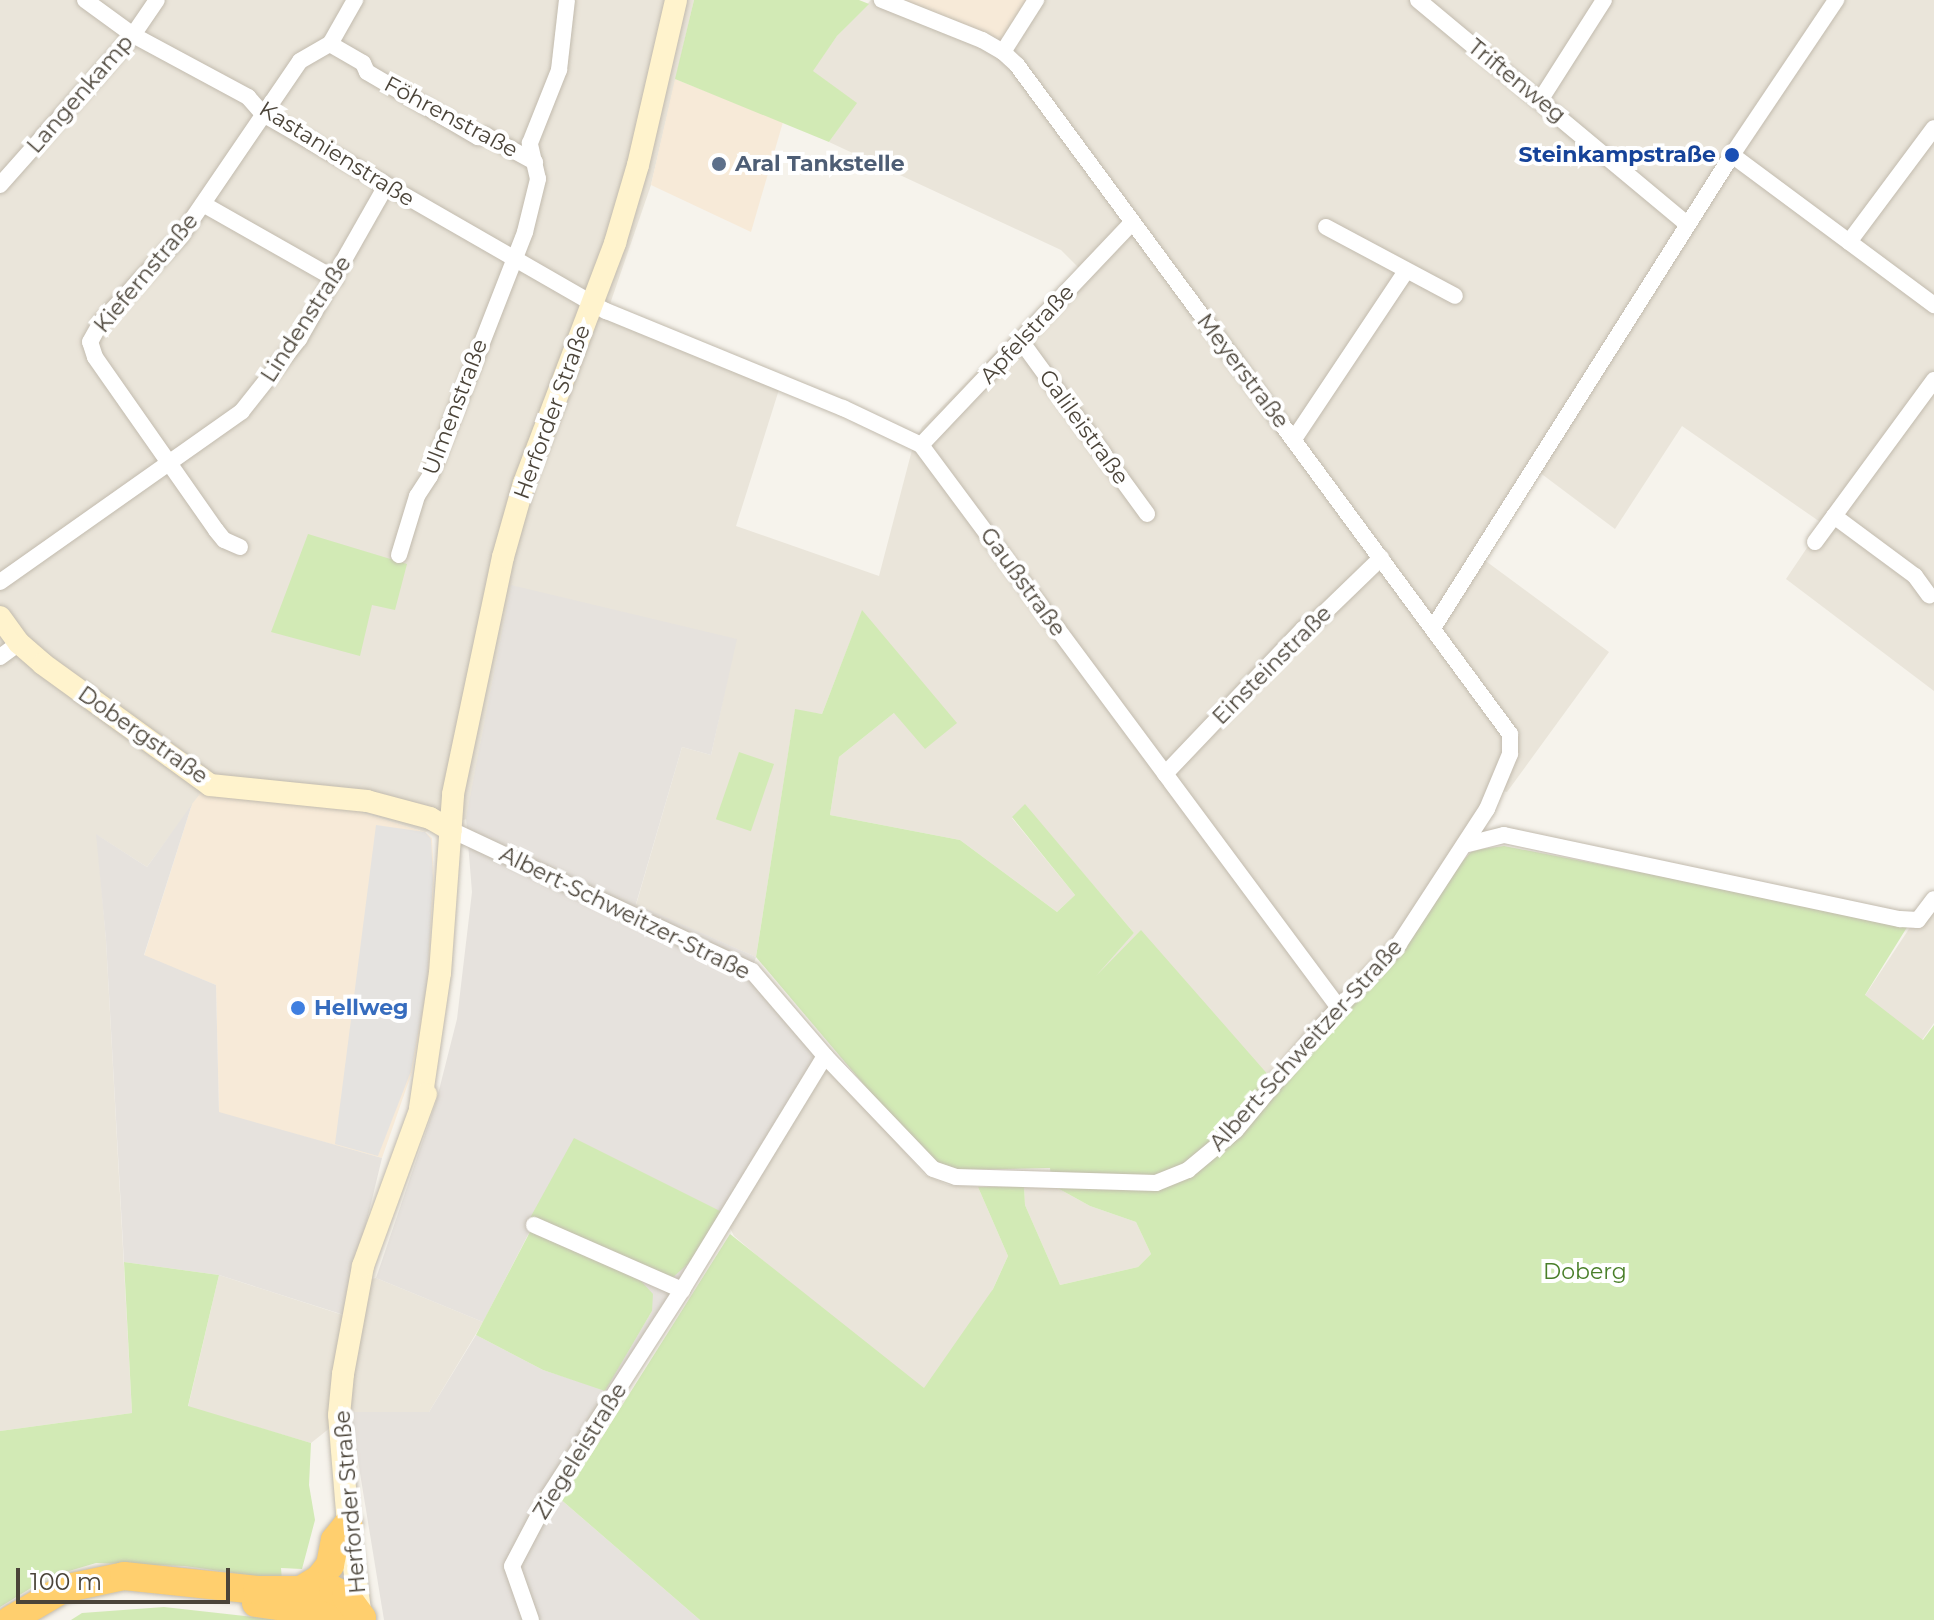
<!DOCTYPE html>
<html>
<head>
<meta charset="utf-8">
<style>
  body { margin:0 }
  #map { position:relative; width:1934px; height:1620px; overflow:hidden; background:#f6f3ec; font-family:Montserrat,sans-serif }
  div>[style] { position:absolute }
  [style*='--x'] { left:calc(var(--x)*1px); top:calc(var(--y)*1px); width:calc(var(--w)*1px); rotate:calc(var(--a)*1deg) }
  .residential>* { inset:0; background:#eae5da }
  .commercial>* { inset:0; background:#f7ead8 }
  .industrial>* { inset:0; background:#e6e2dd }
  .green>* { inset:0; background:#d2eab5; transform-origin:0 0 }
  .parking>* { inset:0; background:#e5e3e0 }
  .roads { filter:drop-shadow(0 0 2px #c2bbae) drop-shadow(0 0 2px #c2bbae) }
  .street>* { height:16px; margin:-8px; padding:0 8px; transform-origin:8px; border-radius:8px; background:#fff }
  .secondary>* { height:22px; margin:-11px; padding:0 11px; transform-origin:11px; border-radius:11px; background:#fff3cd }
  .highway>* { height:28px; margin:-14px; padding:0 14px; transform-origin:14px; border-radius:14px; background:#ffcf6e }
  .dots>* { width:22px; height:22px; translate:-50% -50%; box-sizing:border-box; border:4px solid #fff; border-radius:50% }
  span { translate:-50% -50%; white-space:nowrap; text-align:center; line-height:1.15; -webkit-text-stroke:8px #fff; paint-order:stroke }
  .street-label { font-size:22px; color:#4b4439 }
  .transit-label { font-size:22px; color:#164399; font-weight:700 }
  .right { translate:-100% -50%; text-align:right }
  .service-label { font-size:22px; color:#4e5e75; font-weight:700 }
  .left { translate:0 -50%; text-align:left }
  .shop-label { font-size:22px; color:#366cbe; font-weight:700 }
  .park-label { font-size:22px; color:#4a7f2a }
  .scale { position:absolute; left:16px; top:1568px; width:214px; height:36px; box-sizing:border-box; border:4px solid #4b4439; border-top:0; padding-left:10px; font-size:24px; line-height:28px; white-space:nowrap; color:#4b4439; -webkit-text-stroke:6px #fff; paint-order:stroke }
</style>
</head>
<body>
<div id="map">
  <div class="residential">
    <div style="clip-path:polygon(0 0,694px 0,651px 185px,610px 304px,783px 377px,736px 526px,879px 576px,912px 450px,922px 427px,1079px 268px,1061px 250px,829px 142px,856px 103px,812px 71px,837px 36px,871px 0,1934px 0,1934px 691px,1786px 579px,1823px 524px,1682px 426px,1615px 529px,1539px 472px,1483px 559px,1609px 652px,1507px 792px,1490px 788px,1415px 916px,1266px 1077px,1076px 998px,1134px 933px,1025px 805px,1012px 818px,1075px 895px,1057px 912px,960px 840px,830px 815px,839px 757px,894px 713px,862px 611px,822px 714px,795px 710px,756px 957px,636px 905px,682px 747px,711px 755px,736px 639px,470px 818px,425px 832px,357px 811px,204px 789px,147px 867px,97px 835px,106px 940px,132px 1413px,0 1431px)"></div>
    <div style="clip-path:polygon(1934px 891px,1934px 1023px,1922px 1040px,1864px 997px)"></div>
    <div style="clip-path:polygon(828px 1065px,925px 1175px,948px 1185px,978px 1187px,1008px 1256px,964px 1352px,946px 1417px,734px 1236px,729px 1226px)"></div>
    <div style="clip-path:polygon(1052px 1185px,1090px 1206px,1136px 1222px,1151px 1254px,1138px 1267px,1060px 1285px,1025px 1205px,1024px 1186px)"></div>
    <div style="clip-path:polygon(219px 1275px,343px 1315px,352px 1284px,376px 1278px,483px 1322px,429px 1412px,350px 1412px,311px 1443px,188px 1407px)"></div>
  </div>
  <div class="commercial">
    <div style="clip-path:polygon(896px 0,1028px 0,998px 46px)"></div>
    <div style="clip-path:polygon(675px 79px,783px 122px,751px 232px,651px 185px)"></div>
    <div style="clip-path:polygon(204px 789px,357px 811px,425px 832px,432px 838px,434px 879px,428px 986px,412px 1072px,382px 1158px,219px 1113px,216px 985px,144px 956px,192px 804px)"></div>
  </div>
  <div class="industrial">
    <div style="clip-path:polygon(511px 585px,737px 639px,711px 755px,682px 747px,636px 904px,756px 957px,749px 979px,828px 1065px,558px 1497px,700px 1620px,384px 1620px,350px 1412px,429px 1412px,476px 1335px,543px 1370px,605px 1390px,652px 1311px,531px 1229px,483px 1322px,376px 1278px,436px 1102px,457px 1019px,472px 892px,466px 818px)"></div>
    <div style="clip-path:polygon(192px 804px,144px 955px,216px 985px,219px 1112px,382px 1158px,344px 1315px,219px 1275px,124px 1262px,106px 940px,96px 834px,147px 867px)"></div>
  </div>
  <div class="green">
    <div style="clip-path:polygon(694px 0,859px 0,869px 4px,837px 36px,813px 71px,857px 103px,829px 142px,675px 79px)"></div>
    <div style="clip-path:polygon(308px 534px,407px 564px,395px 610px,372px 605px,360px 656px,271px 632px)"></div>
    <div style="clip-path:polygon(862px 610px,957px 723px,925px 749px,894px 713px,839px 757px,830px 815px,960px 840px,1057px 912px,1075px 895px,1012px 817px,1025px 804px,1134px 933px,1096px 976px,1141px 930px,1278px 1086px,1460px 864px,1471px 852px,1482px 849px,1504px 846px,1909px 924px,1865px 995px,1923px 1040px,1934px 1025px,1934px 1620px,700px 1620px,558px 1497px,585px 1455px,589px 1458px,730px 1234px,924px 1388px,993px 1289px,1008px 1256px,978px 1187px,1024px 1186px,1025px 1205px,1060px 1285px,1138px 1267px,1151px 1254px,1136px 1222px,1090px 1206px,1052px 1185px,1050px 1168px,953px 1170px,927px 1159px,756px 957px,795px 709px,822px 714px)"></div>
    <div style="left:739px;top:752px;width:37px;height:71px;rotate:19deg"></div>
    <div style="clip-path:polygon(574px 1138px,722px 1212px,689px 1263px,671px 1279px,530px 1218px)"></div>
    <div style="clip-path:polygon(532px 1228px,641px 1281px,653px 1294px,652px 1311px,605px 1391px,543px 1370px,476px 1335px)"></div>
    <div style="clip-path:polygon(124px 1262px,219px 1275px,188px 1406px,311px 1443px,309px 1485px,315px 1520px,302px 1569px,281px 1568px,282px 1580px,185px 1566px,96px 1563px,49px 1577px,0 1607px,0 1431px,132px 1413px)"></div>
    <div style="clip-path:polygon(164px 1607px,281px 1620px,71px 1620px,82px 1613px)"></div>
  </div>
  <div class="parking">
    <div style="clip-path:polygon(376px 825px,425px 832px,431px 839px,433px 879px,427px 986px,411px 1071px,378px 1156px,335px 1144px)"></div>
  </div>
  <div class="roads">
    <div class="street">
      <div style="--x:85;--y:0;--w:59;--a:36.1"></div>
      <div style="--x:133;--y:35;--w:131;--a:28.3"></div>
      <div style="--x:248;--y:97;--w:23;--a:49"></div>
      <div style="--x:263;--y:114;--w:396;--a:29.9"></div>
      <div style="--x:606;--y:311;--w:256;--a:22.3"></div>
      <div style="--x:843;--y:408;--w:86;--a:25.4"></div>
      <div style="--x:921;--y:445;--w:701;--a:53.41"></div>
      <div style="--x:1418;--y:0;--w:351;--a:39.8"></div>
      <div style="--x:330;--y:44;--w:38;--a:30"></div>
      <div style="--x:363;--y:63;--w:10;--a:66"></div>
      <div style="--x:367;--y:72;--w:129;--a:30.4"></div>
      <div style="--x:478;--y:137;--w:7;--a:-16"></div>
      <div style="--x:485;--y:135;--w:57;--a:28.4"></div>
      <div style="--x:1003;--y:52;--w:62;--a:-57.6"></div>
      <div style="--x:1541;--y:99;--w:117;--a:-57.5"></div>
      <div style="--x:1732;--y:155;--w:252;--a:36.6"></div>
      <div style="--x:0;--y:185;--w:200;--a:-48.4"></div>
      <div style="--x:133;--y:35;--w:42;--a:-55.6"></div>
      <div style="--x:203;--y:204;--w:152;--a:29.6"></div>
      <div style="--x:1326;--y:227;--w:146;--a:28.1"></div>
      <div style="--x:1849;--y:242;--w:142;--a:-53.3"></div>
      <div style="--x:1021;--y:341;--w:214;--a:53.9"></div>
      <div style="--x:1294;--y:439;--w:202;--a:-56.3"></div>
      <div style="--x:921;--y:445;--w:306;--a:-46.5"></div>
      <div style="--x:1834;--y:516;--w:101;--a:36.5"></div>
      <div style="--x:1915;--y:576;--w:24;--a:54"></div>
      <div style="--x:1815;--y:542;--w:201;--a:-53.7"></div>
      <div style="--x:240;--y:547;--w:17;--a:-156"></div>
      <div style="--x:224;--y:540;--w:13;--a:-129"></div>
      <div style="--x:216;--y:530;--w:211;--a:-125"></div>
      <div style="--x:95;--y:357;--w:16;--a:-108"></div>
      <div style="--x:90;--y:342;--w:23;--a:-61"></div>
      <div style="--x:101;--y:322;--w:116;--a:-47.1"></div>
      <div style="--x:180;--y:237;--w:213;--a:-55.7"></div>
      <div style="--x:300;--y:61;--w:34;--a:-30"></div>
      <div style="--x:330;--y:44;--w:51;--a:-60.4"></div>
      <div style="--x:399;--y:555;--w:62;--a:-73"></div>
      <div style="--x:417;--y:496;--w:24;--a:-57"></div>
      <div style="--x:430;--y:476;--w:262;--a:-68.7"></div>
      <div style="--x:525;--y:232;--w:55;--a:-76.2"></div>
      <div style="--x:538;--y:179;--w:37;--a:-103"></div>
      <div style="--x:530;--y:143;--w:79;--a:-68.3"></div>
      <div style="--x:559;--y:70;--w:70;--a:-83.5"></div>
      <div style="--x:0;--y:582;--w:296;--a:-35.2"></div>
      <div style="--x:242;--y:411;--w:92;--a:-51.6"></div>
      <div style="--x:299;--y:339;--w:176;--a:-60.4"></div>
      <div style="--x:1433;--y:628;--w:560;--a:-57.7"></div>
      <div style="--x:1732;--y:155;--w:187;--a:-56.1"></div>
      <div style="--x:0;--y:657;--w:24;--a:-36"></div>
      <div style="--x:1165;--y:774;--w:200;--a:-46.4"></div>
      <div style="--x:1303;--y:629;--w:18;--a:-34"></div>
      <div style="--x:1318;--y:619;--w:88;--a:-44.1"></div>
      <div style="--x:451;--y:830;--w:332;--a:25.1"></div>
      <div style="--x:752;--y:971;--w:112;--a:49.3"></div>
      <div style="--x:825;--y:1056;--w:156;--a:46.3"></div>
      <div style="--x:933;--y:1169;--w:24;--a:19"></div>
      <div style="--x:956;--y:1177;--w:200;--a:1.7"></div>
      <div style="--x:1156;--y:1183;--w:35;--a:-22"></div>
      <div style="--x:1188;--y:1170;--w:62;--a:-39.8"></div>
      <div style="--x:1236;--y:1130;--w:136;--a:-50.4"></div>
      <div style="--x:1323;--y:1025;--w:111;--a:-46.8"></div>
      <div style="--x:1399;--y:944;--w:161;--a:-56.9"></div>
      <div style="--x:1487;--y:809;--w:60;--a:-67.3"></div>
      <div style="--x:1510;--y:754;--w:20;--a:-90"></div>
      <div style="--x:1510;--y:734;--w:831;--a:-126.39"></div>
      <div style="--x:1017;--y:65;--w:19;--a:-137"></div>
      <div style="--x:1003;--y:52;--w:24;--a:-150"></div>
      <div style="--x:982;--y:40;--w:108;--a:-158.2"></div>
      <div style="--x:1464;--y:845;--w:41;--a:-14"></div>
      <div style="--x:1504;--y:835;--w:405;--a:12"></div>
      <div style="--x:1900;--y:919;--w:18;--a:3"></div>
      <div style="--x:1918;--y:920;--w:26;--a:-53"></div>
      <div style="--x:534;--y:1225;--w:162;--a:23.7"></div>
      <div style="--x:531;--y:1620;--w:57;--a:-109.4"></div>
      <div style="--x:512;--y:1566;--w:81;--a:-62.2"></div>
      <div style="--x:550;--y:1494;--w:243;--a:-57.1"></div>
      <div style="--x:682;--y:1290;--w:274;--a:-58.6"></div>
    </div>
    <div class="secondary">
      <div style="--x:0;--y:617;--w:32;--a:54"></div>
      <div style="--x:19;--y:643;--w:32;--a:41"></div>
      <div style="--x:43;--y:664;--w:206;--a:35.9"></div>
      <div style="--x:210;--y:785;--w:158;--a:5.8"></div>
      <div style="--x:367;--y:801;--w:65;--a:15.1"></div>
      <div style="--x:430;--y:818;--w:24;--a:30"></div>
      <div style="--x:420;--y:1108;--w:136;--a:-81.6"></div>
      <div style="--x:440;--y:973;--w:179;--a:-85.8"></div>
      <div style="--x:453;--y:794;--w:242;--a:-78.1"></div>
      <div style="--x:503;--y:557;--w:77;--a:-74.2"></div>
      <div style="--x:524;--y:483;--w:257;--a:-69.2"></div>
      <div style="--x:615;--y:243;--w:81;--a:-73.6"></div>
      <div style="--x:638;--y:165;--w:169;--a:-77"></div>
      <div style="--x:361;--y:1617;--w:94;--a:-98"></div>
      <div style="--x:348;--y:1524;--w:109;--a:-94.7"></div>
      <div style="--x:339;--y:1415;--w:41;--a:-84.4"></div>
      <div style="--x:343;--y:1374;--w:110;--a:-79.5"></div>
      <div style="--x:363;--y:1266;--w:183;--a:-69.9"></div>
    </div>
    <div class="highway">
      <div style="--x:304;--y:1588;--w:17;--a:-31"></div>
      <div style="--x:319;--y:1579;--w:18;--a:-52"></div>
      <div style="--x:330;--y:1565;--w:25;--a:-79"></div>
      <div style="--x:335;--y:1540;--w:21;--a:-51"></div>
      <div style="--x:256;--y:1603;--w:107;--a:8.1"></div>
      <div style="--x:10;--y:1620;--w:61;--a:-30.3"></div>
      <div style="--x:63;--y:1589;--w:62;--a:-12"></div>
      <div style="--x:124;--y:1576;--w:134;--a:6"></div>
      <div style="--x:257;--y:1590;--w:76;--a:0"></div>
      <div style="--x:333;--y:1590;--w:14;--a:25"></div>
      <div style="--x:346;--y:1596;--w:27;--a:54"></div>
    </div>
  </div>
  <div class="dots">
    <div style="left:1732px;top:155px;background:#1a4fb4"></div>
    <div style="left:719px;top:164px;background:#5c6f8a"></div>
    <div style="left:298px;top:1008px;background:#3f7fe0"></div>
  </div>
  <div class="street-label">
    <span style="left:1517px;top:81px;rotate:39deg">Triftenweg</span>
    <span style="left:80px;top:94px;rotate:-49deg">Langenkamp</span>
    <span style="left:451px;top:117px;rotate:28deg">Föhrenstraße</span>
    <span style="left:337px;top:154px;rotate:32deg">Kastanienstraße</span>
    <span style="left:146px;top:273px;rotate:-50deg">Kiefernstraße</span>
    <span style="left:306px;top:319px;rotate:-57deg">Lindenstraße</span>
    <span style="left:1027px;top:334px;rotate:-47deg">Apfelstraße</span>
    <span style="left:1243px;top:371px;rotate:53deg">Meyerstraße</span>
    <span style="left:455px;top:407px;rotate:-69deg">Ulmenstraße</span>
    <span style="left:552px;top:412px;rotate:-70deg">Herforder Straße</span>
    <span style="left:1084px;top:427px;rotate:54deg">Galileistraße</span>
    <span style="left:1023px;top:582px;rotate:54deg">Gaußstraße</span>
    <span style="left:1272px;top:665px;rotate:-45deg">Einsteinstraße</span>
    <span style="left:143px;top:735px;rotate:35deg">Dobergstraße</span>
    <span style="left:625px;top:913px;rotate:26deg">Albert-Schweitzer-Straße</span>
    <span style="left:1306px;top:1045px;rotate:-48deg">Albert-Schweitzer-Straße</span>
    <span style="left:580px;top:1451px;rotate:-58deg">Ziegeleistraße</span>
    <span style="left:350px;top:1502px;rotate:-95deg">Herforder Straße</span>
  </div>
  <div class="transit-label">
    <span class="right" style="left:1716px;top:155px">Steinkampstraße</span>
  </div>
  <div class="service-label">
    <span class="left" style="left:735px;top:164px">Aral Tankstelle</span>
  </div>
  <div class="shop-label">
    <span class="left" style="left:314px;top:1008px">Hellweg</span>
  </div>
  <div class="park-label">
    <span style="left:1585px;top:1272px">Doberg</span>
  </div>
  <div class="scale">100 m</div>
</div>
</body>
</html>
